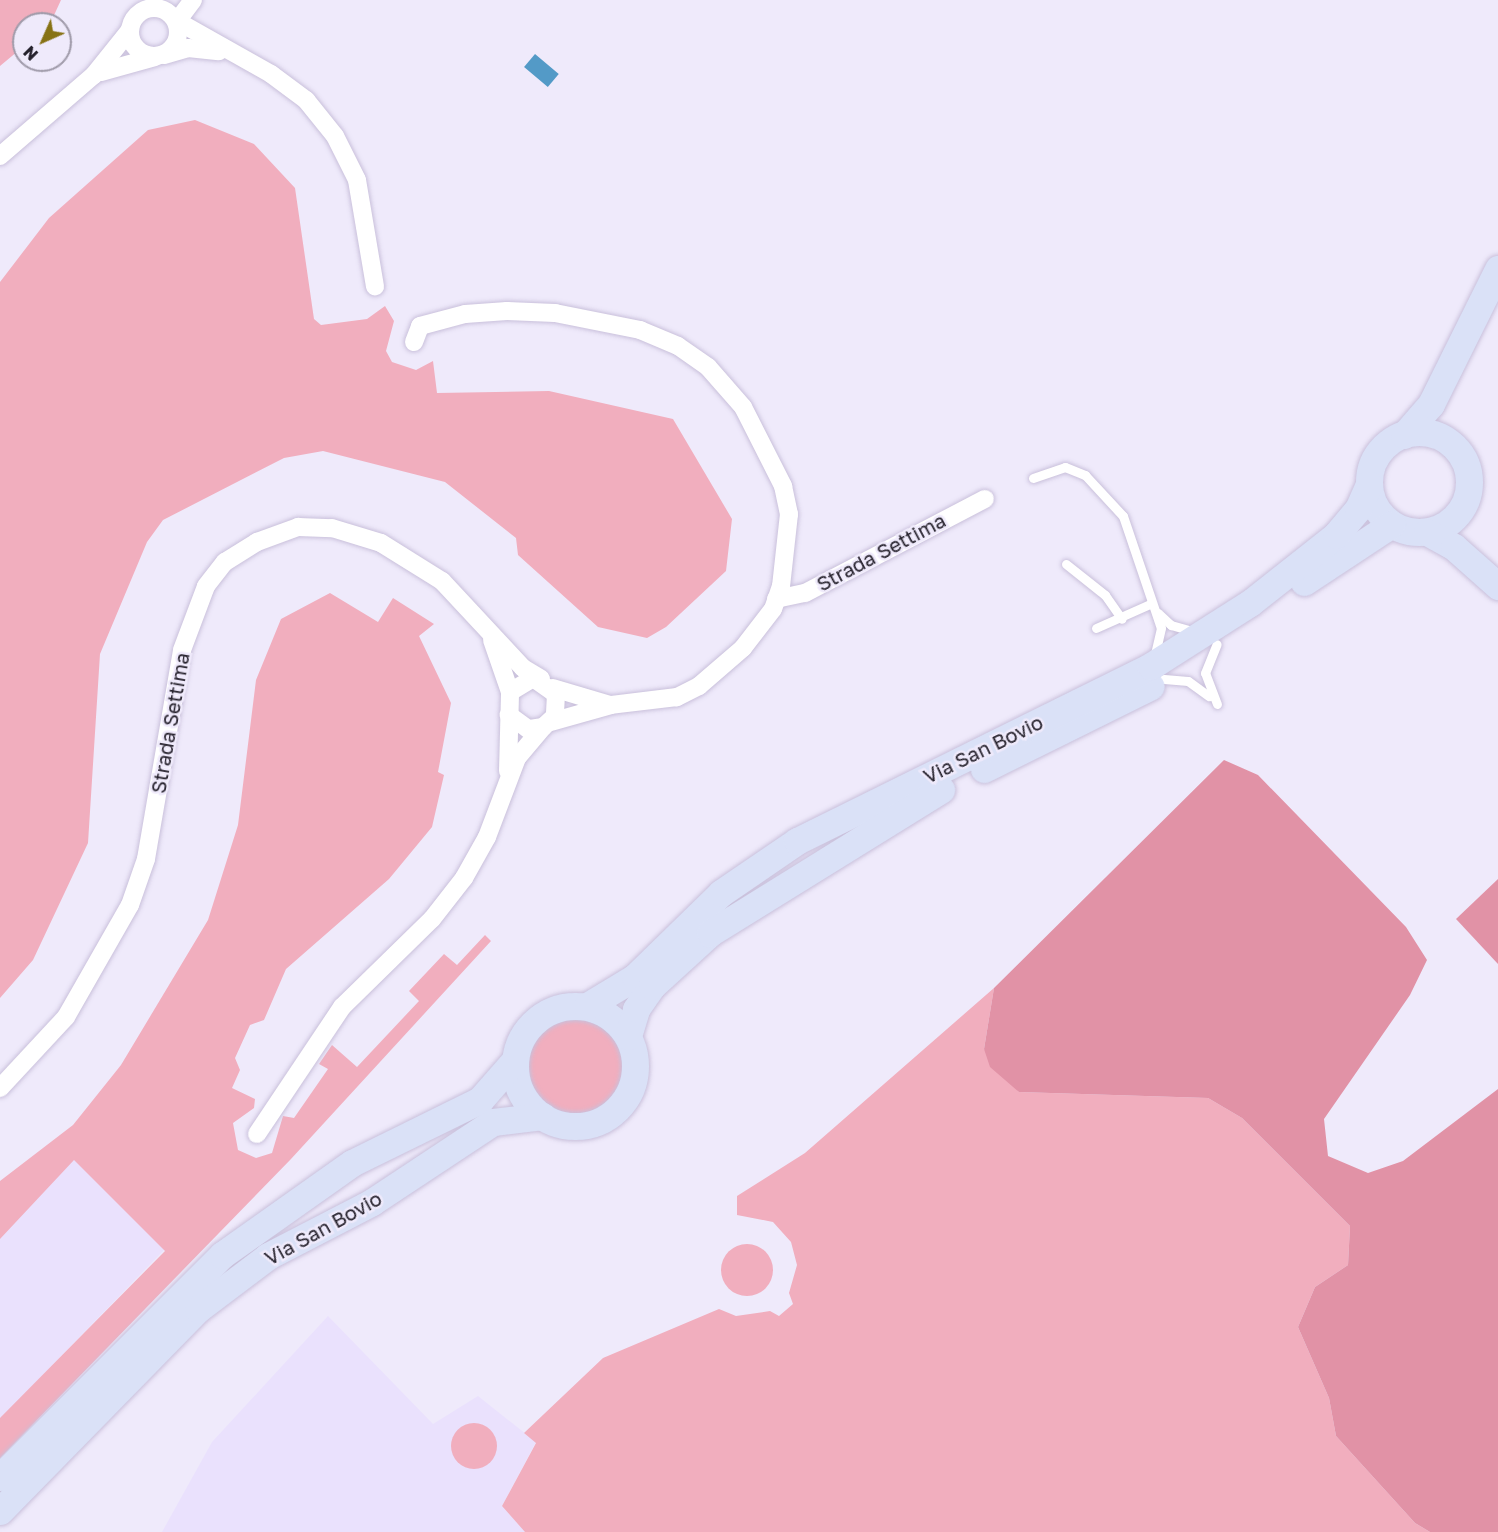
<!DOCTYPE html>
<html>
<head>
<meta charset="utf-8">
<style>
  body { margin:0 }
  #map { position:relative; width:1498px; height:1532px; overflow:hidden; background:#efeafb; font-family:"Golos Text",sans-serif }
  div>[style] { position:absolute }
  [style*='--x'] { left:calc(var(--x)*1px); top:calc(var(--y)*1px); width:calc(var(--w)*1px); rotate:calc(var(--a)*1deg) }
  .built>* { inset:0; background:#eae1fd }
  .green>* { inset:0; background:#f1aebe }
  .round { border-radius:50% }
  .forest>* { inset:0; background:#e192a6 }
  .water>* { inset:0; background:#539ac7; transform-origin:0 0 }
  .roads { filter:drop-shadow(0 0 2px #c9c0db) drop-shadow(0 0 2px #c9c0db) }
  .lane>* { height:9px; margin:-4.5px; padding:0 4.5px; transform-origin:4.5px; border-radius:4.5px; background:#fff }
  .street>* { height:18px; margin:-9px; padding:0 9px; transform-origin:9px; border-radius:9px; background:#fff }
  .street>.ring { margin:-9px; padding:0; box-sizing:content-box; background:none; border:18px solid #fff; border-radius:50% }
  .secondary>* { height:27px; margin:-13.5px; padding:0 13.5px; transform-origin:13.5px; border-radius:13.5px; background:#dae1f7 }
  .secondary>.ring { margin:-13.5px; padding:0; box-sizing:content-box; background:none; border:27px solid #dae1f7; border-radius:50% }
  span { translate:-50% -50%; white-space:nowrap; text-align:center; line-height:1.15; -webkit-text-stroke:5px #efeafb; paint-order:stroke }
  .street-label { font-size:20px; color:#26222d }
  .north { position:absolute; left:12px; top:12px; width:60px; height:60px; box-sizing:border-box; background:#efeafb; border:2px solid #9f9aa9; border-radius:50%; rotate:225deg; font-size:16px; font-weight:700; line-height:24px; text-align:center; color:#26222d }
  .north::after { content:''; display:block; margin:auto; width:21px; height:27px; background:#877214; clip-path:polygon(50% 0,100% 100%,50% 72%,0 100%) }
</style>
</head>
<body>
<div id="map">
  <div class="built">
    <div style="clip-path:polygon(147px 1099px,231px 1181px,0 1419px,0 1220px)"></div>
    <div style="clip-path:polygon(328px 1316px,433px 1424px,478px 1396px,536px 1442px,502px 1506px,525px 1532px,162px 1532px,212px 1442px)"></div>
  </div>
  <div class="green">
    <div style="clip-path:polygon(0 0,61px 0,50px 24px,24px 24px,24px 46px,0 66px)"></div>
    <div style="clip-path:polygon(195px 120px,254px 144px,295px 188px,314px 319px,321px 325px,367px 319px,385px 306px,394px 321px,386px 351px,392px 362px,416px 370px,433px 361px,437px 393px,549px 391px,673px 419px,732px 519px,726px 571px,666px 627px,647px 638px,598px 627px,518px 555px,516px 538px,445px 482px,323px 451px,284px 458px,163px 520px,147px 542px,100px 654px,88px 843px,33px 960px,0 998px,0 282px,49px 218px,148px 130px)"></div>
    <div style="clip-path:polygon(330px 593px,378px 622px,393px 598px,434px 624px,419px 636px,451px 703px,438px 772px,444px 775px,432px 827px,389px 879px,286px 969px,264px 1020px,250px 1025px,235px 1058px,240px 1070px,232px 1088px,255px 1099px,254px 1108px,233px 1123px,238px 1150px,256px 1158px,272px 1153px,283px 1116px,294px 1118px,328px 1069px,319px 1064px,332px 1045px,357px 1067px,419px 1001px,409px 991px,444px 954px,457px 965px,485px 935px,491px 941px,291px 1159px,0 1458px,0 1418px,165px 1251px,74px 1160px,0 1239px,0 1181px,73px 1125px,121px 1065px,208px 920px,238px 825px,256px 680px,281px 619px)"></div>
    <div style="clip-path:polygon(994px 988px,984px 1049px,1019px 1092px,1208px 1098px,1242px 1118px,1350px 1226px,1348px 1265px,1315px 1287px,1298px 1327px,1329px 1398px,1336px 1436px,1415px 1523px,1430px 1532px,525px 1532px,502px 1506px,536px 1443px,524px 1433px,603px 1358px,719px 1309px,736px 1316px,770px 1311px,779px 1316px,793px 1304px,789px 1293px,797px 1265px,791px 1242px,773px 1222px,737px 1215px,737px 1196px,805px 1153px)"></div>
    <div class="round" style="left:524px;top:1015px;width:102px;height:102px"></div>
    <div class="round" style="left:721px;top:1244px;width:52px;height:52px"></div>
    <div class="round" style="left:451px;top:1423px;width:46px;height:46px"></div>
  </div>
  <div class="forest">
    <div style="clip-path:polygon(1224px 760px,1258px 775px,1406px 927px,1427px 960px,1410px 995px,1324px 1119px,1328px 1156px,1368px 1173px,1403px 1161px,1498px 1089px,1498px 1532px,1430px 1532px,1415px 1523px,1336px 1436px,1329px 1398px,1298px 1327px,1315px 1287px,1348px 1265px,1350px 1226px,1242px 1118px,1208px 1098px,1019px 1092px,990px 1067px,984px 1049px,994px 988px)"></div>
    <div style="clip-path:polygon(1498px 879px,1498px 964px,1456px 919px)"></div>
  </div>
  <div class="water">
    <div style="left:535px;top:54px;width:31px;height:17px;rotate:40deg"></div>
  </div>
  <div class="roads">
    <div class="lane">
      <div style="--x:1033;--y:478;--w:34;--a:-19"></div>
      <div style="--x:1065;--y:467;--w:22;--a:22"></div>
      <div style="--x:1085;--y:475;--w:56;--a:47.2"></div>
      <div style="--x:1123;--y:516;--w:118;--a:71.3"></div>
      <div style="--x:1161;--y:628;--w:28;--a:103"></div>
      <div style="--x:1066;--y:564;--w:50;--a:38.5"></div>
      <div style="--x:1105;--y:595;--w:29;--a:55"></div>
      <div style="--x:1158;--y:613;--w:18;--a:43"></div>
      <div style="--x:1171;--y:625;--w:25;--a:16"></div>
      <div style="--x:1096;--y:628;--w:59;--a:-24"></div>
      <div style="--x:1164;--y:679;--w:24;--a:5"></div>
      <div style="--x:1188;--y:681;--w:26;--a:36"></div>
      <div style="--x:1217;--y:704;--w:33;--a:-111"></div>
      <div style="--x:1205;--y:673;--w:31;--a:-68"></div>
    </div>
    <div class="street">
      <div style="--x:193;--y:0;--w:26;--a:127"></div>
      <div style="--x:177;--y:21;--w:108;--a:29.4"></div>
      <div style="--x:271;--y:74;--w:44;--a:36.6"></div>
      <div style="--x:306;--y:100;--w:46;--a:51.1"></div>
      <div style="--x:335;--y:136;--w:49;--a:63.4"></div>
      <div style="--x:357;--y:180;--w:108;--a:80.4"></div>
      <div class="ring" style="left:130px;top:8px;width:30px;height:30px"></div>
      <div style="--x:164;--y:55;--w:25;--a:-16"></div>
      <div style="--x:188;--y:48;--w:31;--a:6"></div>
      <div style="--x:101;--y:72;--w:56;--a:-15.5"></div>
      <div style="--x:0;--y:156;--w:124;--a:-40.8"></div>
      <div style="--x:94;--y:75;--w:58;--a:-51.3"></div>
      <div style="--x:414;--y:342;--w:17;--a:-69"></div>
      <div style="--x:420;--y:326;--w:47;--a:-14.9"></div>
      <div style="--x:465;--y:314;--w:42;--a:-4.1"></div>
      <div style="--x:507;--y:311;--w:48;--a:2.4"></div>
      <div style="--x:555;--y:313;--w:87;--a:11.3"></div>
      <div style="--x:640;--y:330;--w:41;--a:22.8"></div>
      <div style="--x:678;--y:346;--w:37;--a:35"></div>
      <div style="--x:708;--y:367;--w:53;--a:48.8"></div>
      <div style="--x:743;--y:407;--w:89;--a:63.1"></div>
      <div style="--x:783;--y:486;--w:29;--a:78"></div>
      <div style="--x:789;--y:514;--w:72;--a:96.3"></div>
      <div style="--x:781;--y:586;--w:24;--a:109"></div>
      <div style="--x:773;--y:609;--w:49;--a:127.6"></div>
      <div style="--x:743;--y:648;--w:58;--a:139.2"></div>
      <div style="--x:699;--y:686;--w:25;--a:153"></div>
      <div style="--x:677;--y:697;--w:66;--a:173.1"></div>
      <div style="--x:611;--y:705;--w:62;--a:164.2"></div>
      <div style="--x:776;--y:599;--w:30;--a:-12"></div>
      <div style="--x:805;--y:593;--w:203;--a:-27.6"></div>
      <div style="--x:492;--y:640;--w:55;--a:70.9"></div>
      <div style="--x:553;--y:688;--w:59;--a:16.6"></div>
      <div style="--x:508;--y:771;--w:79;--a:-88.5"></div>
      <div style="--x:510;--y:692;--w:27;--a:-31"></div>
      <div style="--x:533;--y:678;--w:28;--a:35"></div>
      <div style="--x:556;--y:694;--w:22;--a:93"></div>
      <div style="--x:555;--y:716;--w:16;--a:137"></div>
      <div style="--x:543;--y:727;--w:15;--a:172"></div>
      <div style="--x:528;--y:729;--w:24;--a:-144"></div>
      <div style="--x:0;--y:1088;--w:97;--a:-47.1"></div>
      <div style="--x:66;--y:1017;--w:129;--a:-60.3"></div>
      <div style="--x:130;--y:905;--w:49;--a:-70.8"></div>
      <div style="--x:146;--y:859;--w:212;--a:-80.2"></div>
      <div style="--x:182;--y:650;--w:68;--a:-69.4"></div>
      <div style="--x:206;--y:586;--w:31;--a:-52"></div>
      <div style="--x:225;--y:562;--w:38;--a:-32"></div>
      <div style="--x:257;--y:542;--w:44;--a:-20.1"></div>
      <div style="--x:298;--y:527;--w:34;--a:2"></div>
      <div style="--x:332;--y:528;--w:51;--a:17"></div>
      <div style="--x:381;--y:543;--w:72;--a:31.9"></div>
      <div style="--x:442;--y:581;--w:119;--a:47"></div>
      <div style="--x:523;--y:668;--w:21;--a:31"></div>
      <div style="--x:257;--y:1134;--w:153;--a:-56.2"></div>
      <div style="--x:342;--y:1007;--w:126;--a:-44.4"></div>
      <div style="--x:432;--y:919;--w:52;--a:-52"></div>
      <div style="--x:464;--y:878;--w:47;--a:-60.7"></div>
      <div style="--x:487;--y:837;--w:85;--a:-69.2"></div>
      <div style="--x:517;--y:758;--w:40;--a:-50"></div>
    </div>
    <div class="secondary">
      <div class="ring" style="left:1369px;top:432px;width:73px;height:73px"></div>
      <div style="--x:1404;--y:435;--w:41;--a:-48.9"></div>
      <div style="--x:1431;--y:404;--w:151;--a:-63.6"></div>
      <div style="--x:1427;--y:532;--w:31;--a:29"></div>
      <div style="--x:1454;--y:547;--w:59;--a:41.6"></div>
      <div style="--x:1304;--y:582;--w:105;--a:-33.4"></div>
      <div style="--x:984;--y:769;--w:186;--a:-26.4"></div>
      <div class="ring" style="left:515px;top:1006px;width:93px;height:93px"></div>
      <div style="--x:587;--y:1006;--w:56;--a:-31.1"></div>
      <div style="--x:635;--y:977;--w:120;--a:-44.3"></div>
      <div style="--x:721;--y:893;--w:92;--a:-34.4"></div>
      <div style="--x:797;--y:841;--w:395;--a:-26.3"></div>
      <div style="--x:1151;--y:666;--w:117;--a:-32.5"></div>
      <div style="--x:1250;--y:603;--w:110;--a:-38.3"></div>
      <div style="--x:1336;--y:535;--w:34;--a:-50"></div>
      <div style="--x:1358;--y:509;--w:27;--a:-66"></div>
      <div style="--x:628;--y:1036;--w:28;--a:-73"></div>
      <div style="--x:636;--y:1009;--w:28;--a:-55"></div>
      <div style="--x:652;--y:986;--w:79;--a:-42.4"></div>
      <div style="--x:710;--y:933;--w:272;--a:-31.8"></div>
      <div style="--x:0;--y:1477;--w:314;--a:-45"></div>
      <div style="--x:222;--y:1255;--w:159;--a:-35.3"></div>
      <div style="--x:352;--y:1163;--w:143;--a:-26.2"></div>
      <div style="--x:480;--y:1100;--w:53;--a:-48.8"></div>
      <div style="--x:0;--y:1511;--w:283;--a:-45.6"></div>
      <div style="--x:198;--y:1309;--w:88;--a:-37.1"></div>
      <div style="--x:268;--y:1256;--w:117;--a:-27.4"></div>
      <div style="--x:372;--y:1202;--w:145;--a:-33.5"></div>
      <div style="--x:493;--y:1122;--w:50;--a:-6.8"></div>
    </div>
  </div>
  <div class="street-label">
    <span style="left:881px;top:552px;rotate:-28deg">Strada Settima</span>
    <span style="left:170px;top:723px;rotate:-80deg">Strada Settima</span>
    <span style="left:983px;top:749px;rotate:-26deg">Via San Bovio</span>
    <span style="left:323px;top:1228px;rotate:-29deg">Via San Bovio</span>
  </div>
  <div class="north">N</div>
</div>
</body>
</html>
